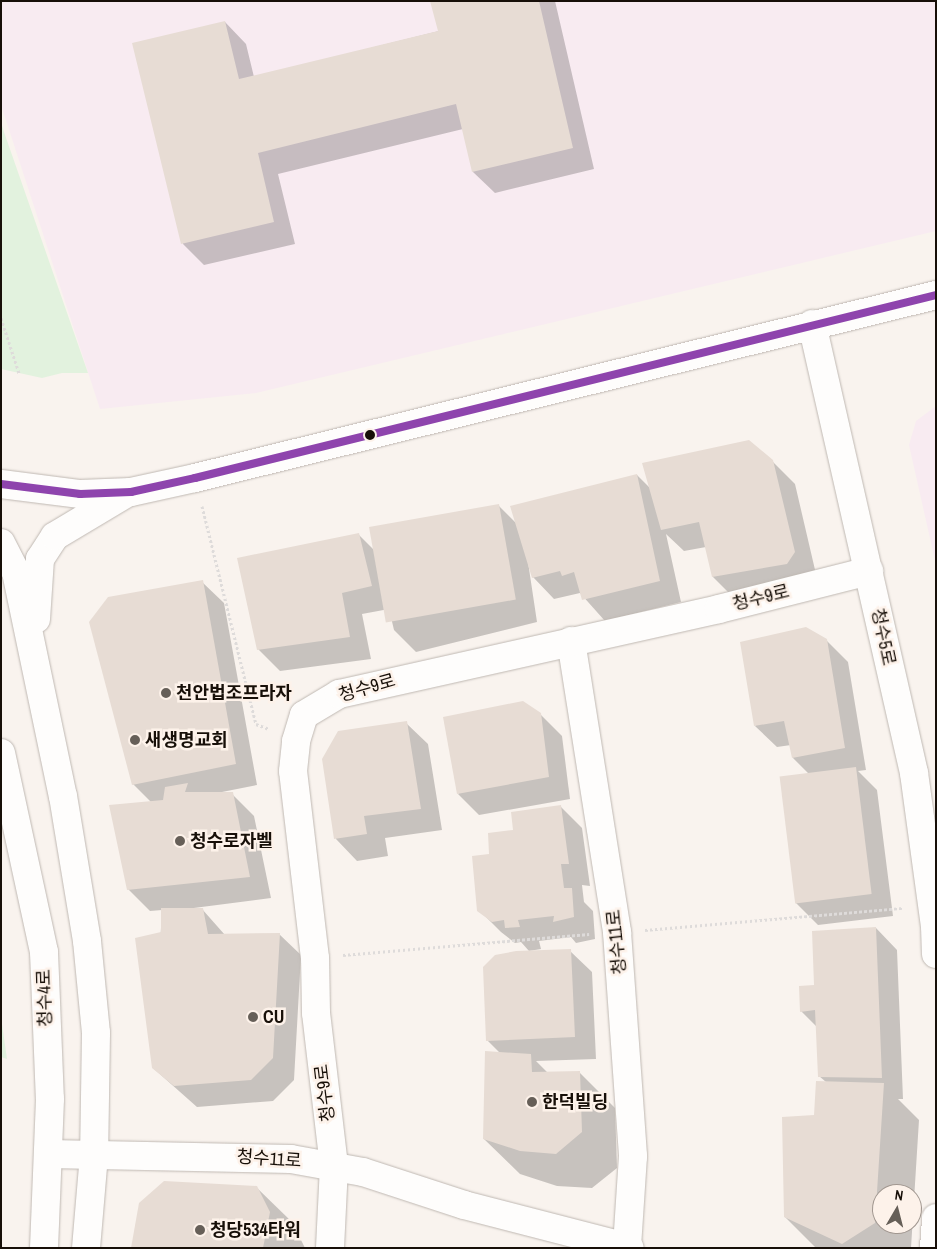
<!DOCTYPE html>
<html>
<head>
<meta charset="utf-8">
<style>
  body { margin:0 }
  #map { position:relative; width:937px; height:1249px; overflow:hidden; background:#f9f3ee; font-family:"Archivo Narrow","Noto Sans KR",sans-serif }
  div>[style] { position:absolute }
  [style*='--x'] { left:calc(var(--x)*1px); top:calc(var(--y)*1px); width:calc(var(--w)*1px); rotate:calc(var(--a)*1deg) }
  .commercial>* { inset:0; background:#f8ebf1 }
  .green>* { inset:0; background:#e2f2de }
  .shadow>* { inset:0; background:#0003 }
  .building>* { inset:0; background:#e7dcd4; transform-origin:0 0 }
  .path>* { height:3px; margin-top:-1.5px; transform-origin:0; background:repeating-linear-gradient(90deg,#dedbda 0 2.5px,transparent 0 5px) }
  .roads { filter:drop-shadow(0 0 1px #bfb8b2) drop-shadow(0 0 1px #bfb8b2) }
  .minor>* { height:28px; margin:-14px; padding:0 14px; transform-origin:14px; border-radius:14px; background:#fefdfc }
  .tertiary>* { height:28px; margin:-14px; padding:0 14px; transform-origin:14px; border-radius:14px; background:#fefdfc }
  .bus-1>* { height:8px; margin:-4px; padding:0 4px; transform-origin:4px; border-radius:4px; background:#8e44ad }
  .dots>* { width:14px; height:14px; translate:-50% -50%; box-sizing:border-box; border:2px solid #fdf2ea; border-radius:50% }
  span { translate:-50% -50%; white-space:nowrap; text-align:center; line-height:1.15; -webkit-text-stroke:5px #fdf2ea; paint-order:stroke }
  .street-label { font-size:18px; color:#170f08 }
  .poi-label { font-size:18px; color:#170f08; font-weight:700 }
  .left { translate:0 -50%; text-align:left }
  .frame { position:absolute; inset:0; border:2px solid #170f08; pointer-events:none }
  .north { position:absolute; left:872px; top:1184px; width:50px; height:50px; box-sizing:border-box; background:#fdf2ea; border:1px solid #a19790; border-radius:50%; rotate:8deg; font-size:14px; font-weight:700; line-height:20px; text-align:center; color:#170f08 }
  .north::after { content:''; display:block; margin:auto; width:18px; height:22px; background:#665f58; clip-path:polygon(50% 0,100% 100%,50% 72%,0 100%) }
</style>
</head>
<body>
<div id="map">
  <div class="commercial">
    <div style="clip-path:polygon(1px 1px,936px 1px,936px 231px,256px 393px,100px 409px,1px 105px)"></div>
    <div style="clip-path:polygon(936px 406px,936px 565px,909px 445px,916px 421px)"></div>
  </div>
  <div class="green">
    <div style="clip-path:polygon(1px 122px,4px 132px,88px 373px,62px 373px,42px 378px,1px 369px)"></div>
    <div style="clip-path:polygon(1px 1017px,7px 1059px,1px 1057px)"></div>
  </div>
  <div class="shadow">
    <div style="clip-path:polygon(432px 1px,555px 1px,594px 169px,495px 193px,473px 172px,463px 129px,278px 174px,295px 244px,204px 265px,183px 244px,134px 44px,225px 22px,246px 44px,254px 77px,439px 31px)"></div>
    <div style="clip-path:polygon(772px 461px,795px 484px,816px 574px,734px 598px,713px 577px,706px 547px,684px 551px,666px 534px,681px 602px,605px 621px,580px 593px,554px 599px,533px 577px,528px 562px,537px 622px,416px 652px,394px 630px,389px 609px,362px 614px,371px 659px,280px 671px,258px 649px,359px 535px,376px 552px,498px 505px,517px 524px,637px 475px,651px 489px)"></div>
    <div style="clip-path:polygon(202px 582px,224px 603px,257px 785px,222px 792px,232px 794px,254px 816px,271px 898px,186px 909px,202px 909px,225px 935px,279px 934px,301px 955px,294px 1080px,273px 1101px,197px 1107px,153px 1068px,162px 910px,150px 911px,128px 889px,151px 802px,133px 784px)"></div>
    <div style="clip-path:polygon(826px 640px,848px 662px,866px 770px,858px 771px,877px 790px,893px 916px,818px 925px,796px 903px,810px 775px,793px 758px,791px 745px,777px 747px,755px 726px)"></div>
    <div style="clip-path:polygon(540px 714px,562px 736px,570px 799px,479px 815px,458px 794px)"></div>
    <div style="clip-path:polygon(406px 723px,428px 744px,442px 830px,385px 838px,388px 856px,357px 861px,336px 839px,323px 759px)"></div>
    <div style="clip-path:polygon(561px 807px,582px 828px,590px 886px,582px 885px,584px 902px,593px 911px,595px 939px,576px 943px,571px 937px,539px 941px,541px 949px,529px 951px,521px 942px,515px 943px,501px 932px,479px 910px,490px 855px,515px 832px)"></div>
    <div style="clip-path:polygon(evenodd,876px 928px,897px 950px,903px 1099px,898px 1099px,919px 1120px,911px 1248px,816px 1248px,785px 1217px,826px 1082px,819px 1076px,817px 1027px,801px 1011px,815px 986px,876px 928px,882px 1194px,912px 1194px,912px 1224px,882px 1224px,882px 1194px)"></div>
    <div style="clip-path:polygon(570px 951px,592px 972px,596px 1059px,536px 1061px,548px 1073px,579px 1072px,615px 1108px,617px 1168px,592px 1188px,557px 1186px,520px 1174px,484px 1139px,500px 1053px,487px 1040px)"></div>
    <div style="clip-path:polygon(256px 1187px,292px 1222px,305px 1248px,133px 1248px)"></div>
  </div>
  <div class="building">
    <div style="clip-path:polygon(430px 1px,539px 1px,573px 148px,472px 172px,456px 104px,258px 153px,274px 222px,181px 244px,132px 43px,225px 21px,239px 79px,438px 31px)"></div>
    <div style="clip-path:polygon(749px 440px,773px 460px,795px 552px,787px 564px,712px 577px,699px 522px,661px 530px,642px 463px)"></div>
    <div style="clip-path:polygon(637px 474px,660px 581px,582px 600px,574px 572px,562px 576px,560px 571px,532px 578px,510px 506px)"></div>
    <div style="left:499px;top:504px;width:97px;height:132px;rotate:80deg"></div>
    <div style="clip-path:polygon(359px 533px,372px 586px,342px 593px,350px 637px,257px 650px,237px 558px)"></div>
    <div style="clip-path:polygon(203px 580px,236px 764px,132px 785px,89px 622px,108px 597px)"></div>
    <div style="clip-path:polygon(806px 627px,827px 639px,845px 748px,792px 758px,784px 721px,754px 726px,740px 642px)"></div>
    <div style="clip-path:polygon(523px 701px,541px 713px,549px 777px,457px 794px,443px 717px)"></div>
    <div style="clip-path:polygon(407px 721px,421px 809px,364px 816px,367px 834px,334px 839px,322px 759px,338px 731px)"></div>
    <div style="left:856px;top:767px;width:128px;height:77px;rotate:83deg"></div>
    <div style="clip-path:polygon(188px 783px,185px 792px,233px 792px,250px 877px,127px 890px,109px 805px,163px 800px,165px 787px)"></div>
    <div style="clip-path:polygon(561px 805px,569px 864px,561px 864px,564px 888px,572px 888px,574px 917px,553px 922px,554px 916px,518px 920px,520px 927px,505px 928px,504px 920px,492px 922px,477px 911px,472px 856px,489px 854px,488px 833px,513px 830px,511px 812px)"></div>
    <div style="clip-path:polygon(161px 908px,203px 908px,208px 934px,280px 933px,273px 1058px,251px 1080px,174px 1086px,152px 1068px,135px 938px,161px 932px)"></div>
    <div style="clip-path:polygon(876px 927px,882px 1078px,818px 1077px,815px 1010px,800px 1012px,799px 986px,814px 985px,812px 931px)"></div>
    <div style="clip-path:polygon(571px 949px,575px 1037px,486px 1041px,483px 967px,495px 955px,516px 951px)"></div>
    <div style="clip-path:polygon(485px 1051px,531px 1054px,532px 1072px,580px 1071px,582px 1132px,556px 1154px,520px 1151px,483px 1139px)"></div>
    <div style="clip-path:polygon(816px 1081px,884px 1083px,875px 1223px,842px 1244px,784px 1217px,782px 1117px,814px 1115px)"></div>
    <div style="clip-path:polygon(164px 1181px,257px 1186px,270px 1212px,263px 1248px,131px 1248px,139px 1203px)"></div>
  </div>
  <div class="path">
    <div style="--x:1;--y:318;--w:58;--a:71.9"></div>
    <div style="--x:202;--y:506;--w:225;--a:76.1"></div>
    <div style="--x:256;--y:724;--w:14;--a:21"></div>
    <div style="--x:645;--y:930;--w:259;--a:-4.9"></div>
    <div style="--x:343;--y:955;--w:247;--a:-4.9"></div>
  </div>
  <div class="roads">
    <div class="minor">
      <div style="--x:571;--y:641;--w:295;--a:81"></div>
      <div style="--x:617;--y:932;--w:225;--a:85.9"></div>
      <div style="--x:633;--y:1156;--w:91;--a:93.8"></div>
      <div style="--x:330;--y:1248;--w:82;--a:-87.2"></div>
      <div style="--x:334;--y:1166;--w:154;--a:-96.7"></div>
      <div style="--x:316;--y:1013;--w:55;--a:-91"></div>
      <div style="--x:315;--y:958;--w:188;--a:-96.7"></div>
      <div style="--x:293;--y:771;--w:30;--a:-84"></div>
      <div style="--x:296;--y:741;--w:27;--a:-73"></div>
      <div style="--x:304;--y:715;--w:41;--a:-31"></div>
      <div style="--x:339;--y:694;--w:389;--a:-12.6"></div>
      <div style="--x:719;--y:609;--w:155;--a:-14.2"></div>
    </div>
    <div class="tertiary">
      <div style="--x:812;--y:324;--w:460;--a:77.2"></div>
      <div style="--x:914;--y:773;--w:154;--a:82.2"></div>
      <div style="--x:935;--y:926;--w:28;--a:88"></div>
      <div style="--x:1;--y:484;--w:80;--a:7.2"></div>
      <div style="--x:80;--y:494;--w:51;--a:-2.2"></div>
      <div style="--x:131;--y:492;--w:66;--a:-12.3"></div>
      <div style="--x:195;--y:478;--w:763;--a:-13.87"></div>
      <div style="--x:1;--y:543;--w:33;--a:63"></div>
      <div style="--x:16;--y:572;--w:229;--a:78.2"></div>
      <div style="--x:63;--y:796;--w:147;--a:80.6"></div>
      <div style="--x:87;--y:941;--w:92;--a:84.4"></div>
      <div style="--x:96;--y:1033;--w:122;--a:90.9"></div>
      <div style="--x:94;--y:1155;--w:93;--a:94.9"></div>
      <div style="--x:36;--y:619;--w:60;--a:-86.2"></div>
      <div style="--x:40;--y:559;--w:27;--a:-57"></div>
      <div style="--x:55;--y:536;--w:84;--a:-30.8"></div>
      <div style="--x:1;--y:753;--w:204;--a:77.8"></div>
      <div style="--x:44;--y:952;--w:147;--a:87.7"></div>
      <div style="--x:50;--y:1099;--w:149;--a:92.3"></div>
      <div style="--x:49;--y:1154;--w:242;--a:1.2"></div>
      <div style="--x:291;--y:1159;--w:73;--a:10.2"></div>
      <div style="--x:363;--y:1172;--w:106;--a:18.1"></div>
      <div style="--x:464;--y:1205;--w:171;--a:14.5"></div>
      <div style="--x:934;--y:1248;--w:30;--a:-86"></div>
    </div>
  </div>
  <div class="bus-1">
    <div style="--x:1;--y:484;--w:80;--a:7.2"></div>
    <div style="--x:80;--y:494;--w:51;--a:-2.2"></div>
    <div style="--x:131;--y:492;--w:66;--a:-12.3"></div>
    <div style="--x:195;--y:478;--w:763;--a:-13.87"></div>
  </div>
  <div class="dots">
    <div style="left:370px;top:435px;background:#170f08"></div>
    <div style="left:166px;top:693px;background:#665f58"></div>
    <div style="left:135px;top:740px;background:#665f58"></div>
    <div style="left:180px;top:841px;background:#665f58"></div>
    <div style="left:253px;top:1017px;background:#665f58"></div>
    <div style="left:532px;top:1102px;background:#665f58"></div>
    <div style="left:200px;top:1230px;background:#665f58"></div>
  </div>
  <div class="street-label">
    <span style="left:761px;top:598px;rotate:-14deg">청수9로</span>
    <span style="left:883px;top:637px;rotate:78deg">청수5로</span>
    <span style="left:367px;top:688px;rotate:-16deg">청수9로</span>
    <span style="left:617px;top:942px;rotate:-96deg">청수11로</span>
    <span style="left:45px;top:998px;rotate:-92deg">청수4로</span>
    <span style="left:325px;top:1093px;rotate:-97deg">청수9로</span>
    <span style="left:269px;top:1159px;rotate:4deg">청수11로</span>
  </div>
  <div class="poi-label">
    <span class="left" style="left:176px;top:693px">천안법조프라자</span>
    <span class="left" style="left:145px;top:740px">새생명교회</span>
    <span class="left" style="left:190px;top:841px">청수로자벨</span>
    <span class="left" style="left:263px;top:1017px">CU</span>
    <span class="left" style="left:542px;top:1102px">한덕빌딩</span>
    <span class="left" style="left:210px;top:1230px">청당534타워</span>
  </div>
  <div class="frame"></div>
  <div class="north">N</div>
</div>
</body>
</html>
